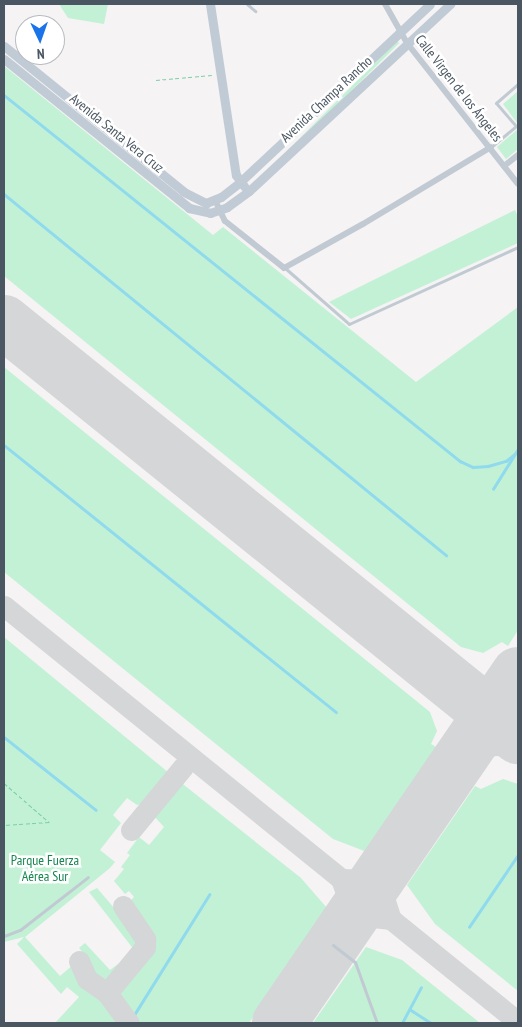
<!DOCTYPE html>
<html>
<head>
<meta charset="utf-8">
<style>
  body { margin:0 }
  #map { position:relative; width:522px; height:1027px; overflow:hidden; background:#f5f3f3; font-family:"PT Sans Narrow",sans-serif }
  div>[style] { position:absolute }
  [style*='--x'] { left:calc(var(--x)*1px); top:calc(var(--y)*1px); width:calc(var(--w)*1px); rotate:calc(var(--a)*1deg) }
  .green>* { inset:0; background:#c3f1d5; transform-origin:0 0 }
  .stream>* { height:2.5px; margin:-1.25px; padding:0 1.25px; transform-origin:1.25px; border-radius:1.25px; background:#90daee }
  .taxiway>* { height:21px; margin:-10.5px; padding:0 10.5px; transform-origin:10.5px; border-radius:10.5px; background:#d5d6d8 }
  .runway>* { height:54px; margin:-27px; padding:0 27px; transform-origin:27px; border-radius:27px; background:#d5d6d8 }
  .path>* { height:1px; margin-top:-0.5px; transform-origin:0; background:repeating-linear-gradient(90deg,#7ad0a6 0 4px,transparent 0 6.5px) }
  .lane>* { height:3px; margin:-1.5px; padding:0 1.5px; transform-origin:1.5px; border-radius:1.5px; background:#c1cad2 }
  .street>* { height:6px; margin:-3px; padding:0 3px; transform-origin:3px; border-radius:3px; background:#c1cad2 }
  .secondary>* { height:9px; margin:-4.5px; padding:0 4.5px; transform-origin:4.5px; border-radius:4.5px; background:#c1cbd6 }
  span { translate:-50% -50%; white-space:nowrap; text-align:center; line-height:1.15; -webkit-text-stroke:5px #fff; paint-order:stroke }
  .street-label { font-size:14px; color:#4a5661 }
  .park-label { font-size:14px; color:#17864f }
  .frame { position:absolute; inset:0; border:5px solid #4a5661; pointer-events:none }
  .north { position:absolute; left:15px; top:15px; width:50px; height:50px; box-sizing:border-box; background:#fff; border:1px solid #b7bbc0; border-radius:50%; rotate:177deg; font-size:14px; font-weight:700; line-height:20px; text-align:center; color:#4a5661 }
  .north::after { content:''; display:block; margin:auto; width:18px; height:22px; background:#1a73e8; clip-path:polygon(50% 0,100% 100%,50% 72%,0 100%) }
</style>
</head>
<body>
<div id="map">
  <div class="green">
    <div style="clip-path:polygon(59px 4px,108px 4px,104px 24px,68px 18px)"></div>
    <div style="left:397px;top:41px;width:3px;height:202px;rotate:45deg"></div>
    <div style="clip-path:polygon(4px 66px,213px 235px,223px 227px,416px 382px,518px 307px,518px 630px,508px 646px,502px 642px,483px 653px,461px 647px,4px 276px)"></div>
    <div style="clip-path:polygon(518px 91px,518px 124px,503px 104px)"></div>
    <div style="clip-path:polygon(518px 129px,518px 149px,506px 159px,497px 147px)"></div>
    <div style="clip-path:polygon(515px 210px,518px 217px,518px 243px,351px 319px,329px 302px)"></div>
    <div style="clip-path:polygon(4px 367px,430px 712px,437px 731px,431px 744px,438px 748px,367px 852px,333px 839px,4px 572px)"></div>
    <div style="clip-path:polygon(4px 637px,169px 773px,145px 803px,137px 805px,127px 798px,113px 815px,121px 823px,100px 850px,115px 862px,110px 868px,25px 937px,60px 976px,74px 964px,80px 970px,86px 986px,105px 999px,124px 1023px,55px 1023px,79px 997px,67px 987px,61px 994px,17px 944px,24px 937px,4px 942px)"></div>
    <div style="clip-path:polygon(503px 779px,518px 784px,518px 991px,435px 924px,407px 885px,475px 786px,481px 789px)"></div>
    <div style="clip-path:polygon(179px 781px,301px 878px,327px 908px,249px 1023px,134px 1023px,116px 1002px,115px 991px,154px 952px,156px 938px,130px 901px,134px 897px,129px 891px,125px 894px,114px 881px,124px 869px,121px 867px,130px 855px,127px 853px,139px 837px,149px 845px,164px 827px,153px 815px)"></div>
    <div style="clip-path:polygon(97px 888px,139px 937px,140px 947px,135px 951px,89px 892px)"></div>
    <div style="clip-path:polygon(85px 943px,110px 970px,118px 964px,122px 969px,105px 987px,92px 981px,81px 959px,85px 955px,79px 948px)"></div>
    <div style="clip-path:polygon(366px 947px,402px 960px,480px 1023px,313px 1023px)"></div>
  </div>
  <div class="stream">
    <div style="--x:4;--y:95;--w:585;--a:38.75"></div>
    <div style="--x:460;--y:461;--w:14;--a:25"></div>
    <div style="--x:473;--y:467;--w:15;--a:-4"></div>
    <div style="--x:488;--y:466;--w:19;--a:-16"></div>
    <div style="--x:506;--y:461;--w:13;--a:-39"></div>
    <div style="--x:4;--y:194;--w:571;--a:39.24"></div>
    <div style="--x:4;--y:445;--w:426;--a:38.8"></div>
    <div style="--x:493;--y:489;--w:47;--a:-58"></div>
    <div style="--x:4;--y:737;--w:117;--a:38.4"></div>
    <div style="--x:469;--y:927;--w:87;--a:-55.8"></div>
    <div style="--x:411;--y:1010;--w:24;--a:33"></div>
    <div style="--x:134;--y:1015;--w:142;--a:-58"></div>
    <div style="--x:402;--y:1023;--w:40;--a:-62"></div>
  </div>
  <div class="taxiway">
    <div style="--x:4;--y:606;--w:661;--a:38.98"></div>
    <div style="--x:454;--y:685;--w:35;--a:66"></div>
    <div style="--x:468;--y:717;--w:36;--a:95"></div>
    <div style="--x:444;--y:782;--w:45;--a:-43.2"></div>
    <div style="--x:477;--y:751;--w:17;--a:-21"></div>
    <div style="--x:493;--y:745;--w:25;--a:2"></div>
    <div style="--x:131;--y:830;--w:82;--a:-50.5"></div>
    <div style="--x:341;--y:879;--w:23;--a:2"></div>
    <div style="--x:364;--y:880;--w:30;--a:-34"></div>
    <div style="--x:389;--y:863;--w:33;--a:101"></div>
    <div style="--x:383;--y:895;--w:25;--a:72"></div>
    <div style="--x:341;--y:879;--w:27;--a:70"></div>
    <div style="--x:350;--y:904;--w:24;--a:102"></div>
    <div style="--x:345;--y:927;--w:23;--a:-29"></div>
    <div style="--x:365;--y:916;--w:26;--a:7"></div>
    <div style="--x:123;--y:906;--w:40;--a:56"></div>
    <div style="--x:145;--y:939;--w:8;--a:90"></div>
    <div style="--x:145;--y:947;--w:60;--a:129.6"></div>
    <div style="--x:107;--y:993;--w:37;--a:54"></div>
    <div style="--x:79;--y:961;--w:20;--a:66"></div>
    <div style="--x:87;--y:979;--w:24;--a:35"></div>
  </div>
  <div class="runway">
    <div style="--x:4;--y:322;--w:661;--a:38.92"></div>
    <div style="--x:279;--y:1023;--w:423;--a:-55.6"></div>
  </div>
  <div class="path">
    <div style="--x:156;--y:80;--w:56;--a:-5.1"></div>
    <div style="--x:4;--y:783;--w:60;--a:40.9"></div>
    <div style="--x:49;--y:822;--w:45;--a:176.2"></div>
  </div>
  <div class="lane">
    <div style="--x:247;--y:4;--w:11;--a:41"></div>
    <div style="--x:491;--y:147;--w:33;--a:-40"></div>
    <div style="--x:516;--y:126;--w:30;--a:-131"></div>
    <div style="--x:496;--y:103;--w:29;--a:-41"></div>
    <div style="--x:285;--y:268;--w:85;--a:41.2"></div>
    <div style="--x:349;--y:324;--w:186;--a:-24.5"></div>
    <div style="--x:4;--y:936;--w:17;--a:-21"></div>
    <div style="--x:20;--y:930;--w:86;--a:-37.9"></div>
    <div style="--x:333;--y:945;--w:28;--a:38"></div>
    <div style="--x:355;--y:962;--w:65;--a:70.2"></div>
  </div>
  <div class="street">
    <div style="--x:385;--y:4;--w:45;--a:60.6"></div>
    <div style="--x:407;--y:43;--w:179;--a:51.8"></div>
    <div style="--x:504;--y:166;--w:18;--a:-38"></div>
    <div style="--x:215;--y:200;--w:23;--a:65"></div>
    <div style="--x:225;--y:221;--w:75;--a:38.5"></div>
    <div style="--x:284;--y:268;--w:90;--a:-29.1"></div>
    <div style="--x:363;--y:224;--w:149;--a:-31"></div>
  </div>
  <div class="secondary">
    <div style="--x:210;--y:4;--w:173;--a:81.4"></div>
    <div style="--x:236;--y:175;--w:14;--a:54"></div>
    <div style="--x:4;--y:46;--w:232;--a:39"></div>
    <div style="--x:184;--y:192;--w:25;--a:27"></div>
    <div style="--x:206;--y:203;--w:16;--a:-22"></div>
    <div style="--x:221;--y:197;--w:24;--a:-38"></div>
    <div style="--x:240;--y:182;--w:260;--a:-43.1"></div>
    <div style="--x:4;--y:59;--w:238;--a:38.8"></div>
    <div style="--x:189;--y:208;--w:22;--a:13"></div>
    <div style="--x:210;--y:213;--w:18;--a:-19"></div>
    <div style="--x:227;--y:207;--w:27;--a:-36"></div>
    <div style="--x:249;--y:191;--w:275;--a:-42.9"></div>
  </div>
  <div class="street-label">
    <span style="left:459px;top:88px;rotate:52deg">Calle Virgen de los Ángeles</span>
    <span style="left:326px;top:99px;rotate:-43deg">Avenida Champa Rancho</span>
    <span style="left:117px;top:133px;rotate:39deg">Avenida Santa Vera Cruz</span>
  </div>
  <div class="park-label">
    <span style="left:45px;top:868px">Parque Fuerza<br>Aérea Sur</span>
  </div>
  <div class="frame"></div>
  <div class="north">N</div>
</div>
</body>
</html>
